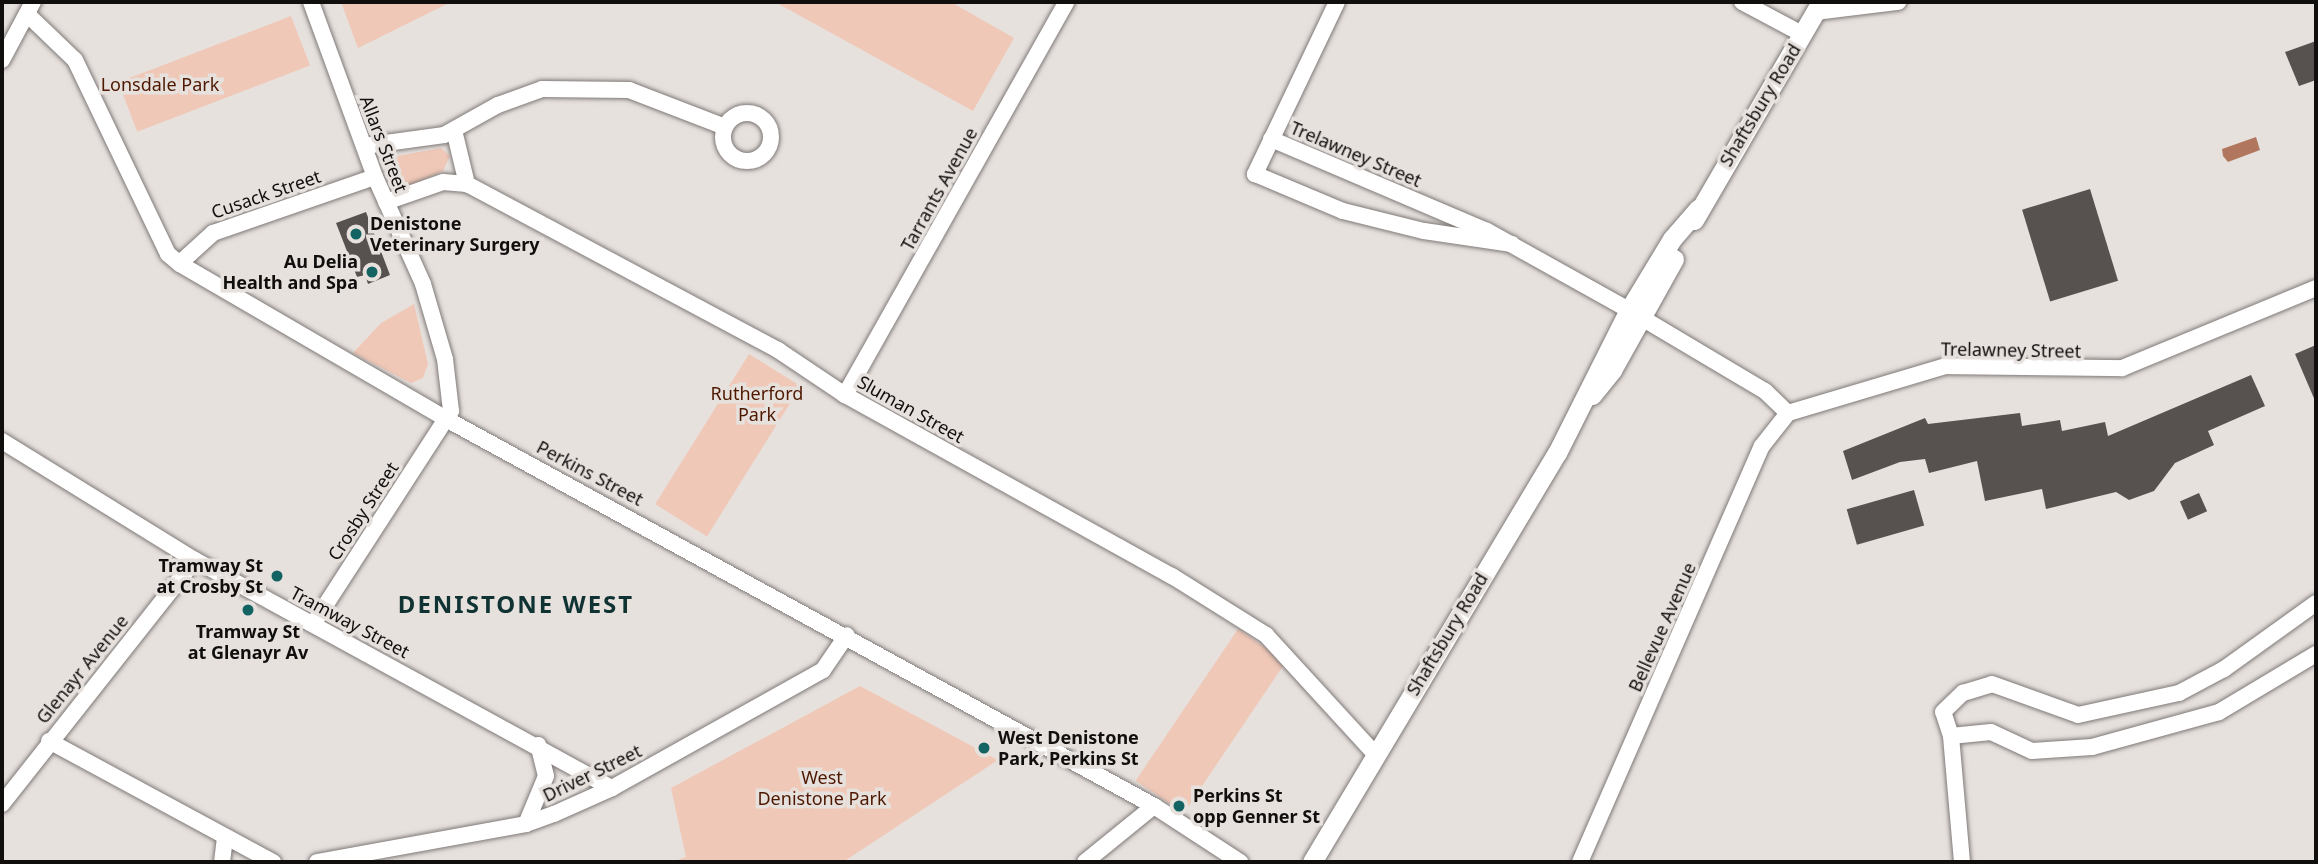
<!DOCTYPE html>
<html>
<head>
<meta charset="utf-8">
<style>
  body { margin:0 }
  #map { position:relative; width:2318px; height:864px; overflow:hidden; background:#e7e1de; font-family:"Noto Sans",sans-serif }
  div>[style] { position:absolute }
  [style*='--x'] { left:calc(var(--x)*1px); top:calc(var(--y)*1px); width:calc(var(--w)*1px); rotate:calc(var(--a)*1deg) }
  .green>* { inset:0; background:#f0c8b7; transform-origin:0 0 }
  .water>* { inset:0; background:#b1775e }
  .building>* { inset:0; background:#575250; transform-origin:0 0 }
  .roads { filter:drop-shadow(0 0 2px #7f7977) drop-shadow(0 0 2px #7f7977) }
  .minor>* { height:16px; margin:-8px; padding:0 8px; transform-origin:8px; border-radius:8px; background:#fff }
  .minor>.ring { margin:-8px; padding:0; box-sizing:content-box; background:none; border:16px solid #fff; border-radius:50% }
  .tertiary>* { height:19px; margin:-9.5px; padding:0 9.5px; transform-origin:9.5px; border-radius:9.5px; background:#fff }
  .dots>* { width:19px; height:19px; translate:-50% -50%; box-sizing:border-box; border:4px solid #e7e1de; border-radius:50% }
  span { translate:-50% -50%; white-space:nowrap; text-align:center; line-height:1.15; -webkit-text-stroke:7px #e7e1de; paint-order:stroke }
  .park-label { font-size:18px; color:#4e1800 }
  .street-label { font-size:18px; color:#110f0e }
  .poi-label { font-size:18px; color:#110f0e; font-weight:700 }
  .left { translate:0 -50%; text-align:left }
  .right { translate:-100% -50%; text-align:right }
  .district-label { font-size:24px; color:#0f3232; font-weight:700; letter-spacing:2px }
  .frame { position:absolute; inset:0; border:4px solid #110f0e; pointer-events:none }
</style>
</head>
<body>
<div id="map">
  <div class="green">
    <div style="clip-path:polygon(341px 2px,451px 2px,358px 48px)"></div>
    <div style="clip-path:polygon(775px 2px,951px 2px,1014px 38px,973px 111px)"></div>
    <div style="left:291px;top:16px;width:53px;height:185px;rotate:69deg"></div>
    <div style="clip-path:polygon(441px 148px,450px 156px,443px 171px,409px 186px,390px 178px,386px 169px,392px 157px)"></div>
    <div style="clip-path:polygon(414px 304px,428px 364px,423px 378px,411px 383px,353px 353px,381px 323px)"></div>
    <div style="left:749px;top:354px;width:61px;height:177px;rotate:32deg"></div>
    <div style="left:1238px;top:629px;width:58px;height:183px;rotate:34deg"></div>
    <div style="clip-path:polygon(860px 686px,998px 760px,843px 862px,672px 862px,686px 857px,671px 788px)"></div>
  </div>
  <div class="water">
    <div style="clip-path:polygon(2256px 137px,2260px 150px,2228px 162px,2223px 156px,2222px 149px)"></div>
  </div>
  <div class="building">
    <div style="clip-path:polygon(2316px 41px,2316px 80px,2299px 86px,2285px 52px)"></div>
    <div style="left:2090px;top:189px;width:96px;height:71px;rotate:73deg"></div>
    <div style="clip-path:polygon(366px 212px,390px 275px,368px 284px,365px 275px,357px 277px,336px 223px)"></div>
    <div style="clip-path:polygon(2316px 345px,2316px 403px,2295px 354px)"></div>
    <div style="clip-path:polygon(2251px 375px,2265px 406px,2208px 431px,2214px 445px,2175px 463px,2154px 491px,2129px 500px,2116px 492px,2046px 509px,2042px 489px,1985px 501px,1977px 461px,1929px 473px,1925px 459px,1900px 462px,1852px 480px,1843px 451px,1925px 418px,1928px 424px,2020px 413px,2022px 426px,2060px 420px,2062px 431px,2105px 422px,2108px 436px)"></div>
    <div style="left:1914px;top:490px;width:37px;height:70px;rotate:74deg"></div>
    <div style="left:2199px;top:493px;width:20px;height:21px;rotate:66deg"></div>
  </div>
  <div class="roads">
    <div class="minor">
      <div style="--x:311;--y:2;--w:186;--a:69.9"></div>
      <div style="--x:375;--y:177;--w:117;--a:65.8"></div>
      <div style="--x:423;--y:284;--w:78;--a:73.7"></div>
      <div style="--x:445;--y:359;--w:52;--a:83.4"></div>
      <div style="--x:451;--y:411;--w:254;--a:122.9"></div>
      <div style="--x:1337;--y:2;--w:191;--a:115.5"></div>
      <div style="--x:1255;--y:174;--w:95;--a:22.8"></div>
      <div style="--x:1343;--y:211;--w:83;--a:13.9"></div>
      <div style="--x:1424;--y:231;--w:89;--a:8.4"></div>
      <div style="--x:1742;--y:2;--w:68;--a:28.1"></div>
      <div style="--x:1815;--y:12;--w:84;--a:-6.9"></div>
      <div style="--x:27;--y:14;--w:66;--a:43.8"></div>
      <div style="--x:75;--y:60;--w:215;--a:64.4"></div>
      <div style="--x:168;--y:254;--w:16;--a:40"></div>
      <div style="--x:180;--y:264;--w:308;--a:30.2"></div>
      <div style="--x:446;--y:419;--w:807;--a:28.66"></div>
      <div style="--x:1154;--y:806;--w:103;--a:33.1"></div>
      <div style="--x:2;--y:60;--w:66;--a:-61.9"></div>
      <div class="ring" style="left:723px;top:113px;width:32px;height:32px"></div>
      <div style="--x:454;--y:130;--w:56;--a:76.5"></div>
      <div style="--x:1271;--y:139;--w:235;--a:23.1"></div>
      <div style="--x:1487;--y:231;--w:162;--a:29.1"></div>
      <div style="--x:364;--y:146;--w:81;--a:-7.8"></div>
      <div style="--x:444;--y:135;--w:62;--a:-29.1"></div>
      <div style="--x:498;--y:105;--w:47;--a:-20"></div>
      <div style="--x:542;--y:89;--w:87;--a:0.7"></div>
      <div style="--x:629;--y:90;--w:103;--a:21.1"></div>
      <div style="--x:386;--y:202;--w:60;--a:-19.3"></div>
      <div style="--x:443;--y:182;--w:24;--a:5"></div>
      <div style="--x:467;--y:184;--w:353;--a:28.1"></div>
      <div style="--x:778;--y:350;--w:81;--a:33.9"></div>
      <div style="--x:845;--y:395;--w:374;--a:29"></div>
      <div style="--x:1172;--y:576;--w:111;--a:32.1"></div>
      <div style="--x:1266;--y:635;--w:161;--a:47.5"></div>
      <div style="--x:180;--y:263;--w:45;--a:-42.3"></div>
      <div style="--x:213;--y:233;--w:171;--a:-19.1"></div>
      <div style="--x:1642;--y:318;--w:143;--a:30.7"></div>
      <div style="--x:1765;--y:391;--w:32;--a:44"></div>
      <div style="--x:1788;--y:413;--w:165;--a:-16.6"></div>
      <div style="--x:1946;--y:366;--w:176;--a:0.7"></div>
      <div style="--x:2122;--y:368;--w:210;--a:-22.4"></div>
      <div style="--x:845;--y:395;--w:451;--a:-60.6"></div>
      <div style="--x:2;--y:441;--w:227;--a:31.7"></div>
      <div style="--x:195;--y:560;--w:475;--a:28.7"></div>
      <div style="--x:1951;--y:736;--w:40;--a:-5.7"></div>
      <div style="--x:1991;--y:732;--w:45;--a:24.9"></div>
      <div style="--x:2032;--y:751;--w:60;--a:-3.8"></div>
      <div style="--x:2092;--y:747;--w:132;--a:-15.4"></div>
      <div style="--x:2219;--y:712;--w:113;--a:-30.9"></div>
      <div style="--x:49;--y:741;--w:255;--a:28.4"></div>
      <div style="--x:2;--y:804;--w:311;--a:-51.7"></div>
      <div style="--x:526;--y:824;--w:52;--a:-67.4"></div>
      <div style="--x:546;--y:776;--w:32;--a:-104"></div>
      <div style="--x:222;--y:862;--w:23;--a:-83"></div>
      <div style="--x:317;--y:862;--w:212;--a:-10.3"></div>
      <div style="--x:526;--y:824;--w:30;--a:-20"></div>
      <div style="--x:554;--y:814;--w:64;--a:-24.1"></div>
      <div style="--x:612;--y:788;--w:242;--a:-29.2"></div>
      <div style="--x:823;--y:670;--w:42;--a:-55.6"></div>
      <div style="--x:1085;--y:862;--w:89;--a:-39.1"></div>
      <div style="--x:1580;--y:862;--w:454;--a:-66.4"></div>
      <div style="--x:1762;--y:446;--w:42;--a:-51.8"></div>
      <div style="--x:1962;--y:862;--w:126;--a:-95"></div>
      <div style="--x:1951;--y:736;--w:25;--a:-108"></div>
      <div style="--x:1943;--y:712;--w:28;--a:-44"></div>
      <div style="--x:1963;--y:693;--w:30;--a:-17"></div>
      <div style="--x:1992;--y:684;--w:91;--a:19.8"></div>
      <div style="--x:2078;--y:715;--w:103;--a:-12.3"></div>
      <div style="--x:2179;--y:693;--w:51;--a:-28.1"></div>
      <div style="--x:2224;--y:669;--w:113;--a:-35.7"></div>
    </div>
    <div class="tertiary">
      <div style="--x:1694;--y:220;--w:252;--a:-59.8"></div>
      <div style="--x:1592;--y:395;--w:32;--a:-51"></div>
      <div style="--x:1612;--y:370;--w:127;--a:-60.8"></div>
      <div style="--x:1312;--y:862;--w:477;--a:-59.1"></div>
      <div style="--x:1557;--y:453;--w:160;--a:-63.3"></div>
      <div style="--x:1629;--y:310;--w:83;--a:-58.8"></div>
      <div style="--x:1672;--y:239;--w:40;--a:-49"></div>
    </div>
  </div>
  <div class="dots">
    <div style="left:356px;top:234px;background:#146363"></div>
    <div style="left:372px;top:272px;background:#146363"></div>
    <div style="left:277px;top:576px;background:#146363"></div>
    <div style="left:248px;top:610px;background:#146363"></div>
    <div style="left:984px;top:748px;background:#146363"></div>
    <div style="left:1179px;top:806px;background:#146363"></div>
  </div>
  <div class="park-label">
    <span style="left:160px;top:84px">Lonsdale Park</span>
    <span style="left:757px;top:404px">Rutherford<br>Park</span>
    <span style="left:822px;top:788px">West<br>Denistone Park</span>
  </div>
  <div class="street-label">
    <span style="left:1760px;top:105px;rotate:-59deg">Shaftsbury Road</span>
    <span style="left:384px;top:144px;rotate:69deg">Allars Street</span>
    <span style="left:1356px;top:154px;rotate:23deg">Trelawney Street</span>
    <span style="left:939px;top:189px;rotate:-61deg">Tarrants Avenue</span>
    <span style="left:266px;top:194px;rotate:-19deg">Cusack Street</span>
    <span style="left:2011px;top:350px;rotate:1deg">Trelawney Street</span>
    <span style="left:911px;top:409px;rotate:29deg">Sluman Street</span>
    <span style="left:590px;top:473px;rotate:28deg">Perkins Street</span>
    <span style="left:363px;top:511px;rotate:-57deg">Crosby Street</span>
    <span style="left:350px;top:622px;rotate:28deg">Tramway Street</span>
    <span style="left:1662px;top:627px;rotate:-66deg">Bellevue Avenue</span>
    <span style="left:1447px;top:634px;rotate:-59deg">Shaftsbury Road</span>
    <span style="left:82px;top:669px;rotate:-51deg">Glenayr Avenue</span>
    <span style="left:592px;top:773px;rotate:-26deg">Driver Street</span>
  </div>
  <div class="poi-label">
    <span class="left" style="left:370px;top:234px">Denistone<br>Veterinary Surgery</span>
    <span class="right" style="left:358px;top:272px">Au Delia<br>Health and Spa</span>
    <span class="right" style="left:263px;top:576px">Tramway St<br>at Crosby St</span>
    <span style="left:248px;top:642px">Tramway St<br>at Glenayr Av</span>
    <span class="left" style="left:998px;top:748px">West Denistone<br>Park, Perkins St</span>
    <span class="left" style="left:1193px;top:806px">Perkins St<br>opp Genner St</span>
  </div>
  <div class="district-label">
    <span style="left:516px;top:604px">DENISTONE WEST</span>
  </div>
  <div class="frame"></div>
</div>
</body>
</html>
